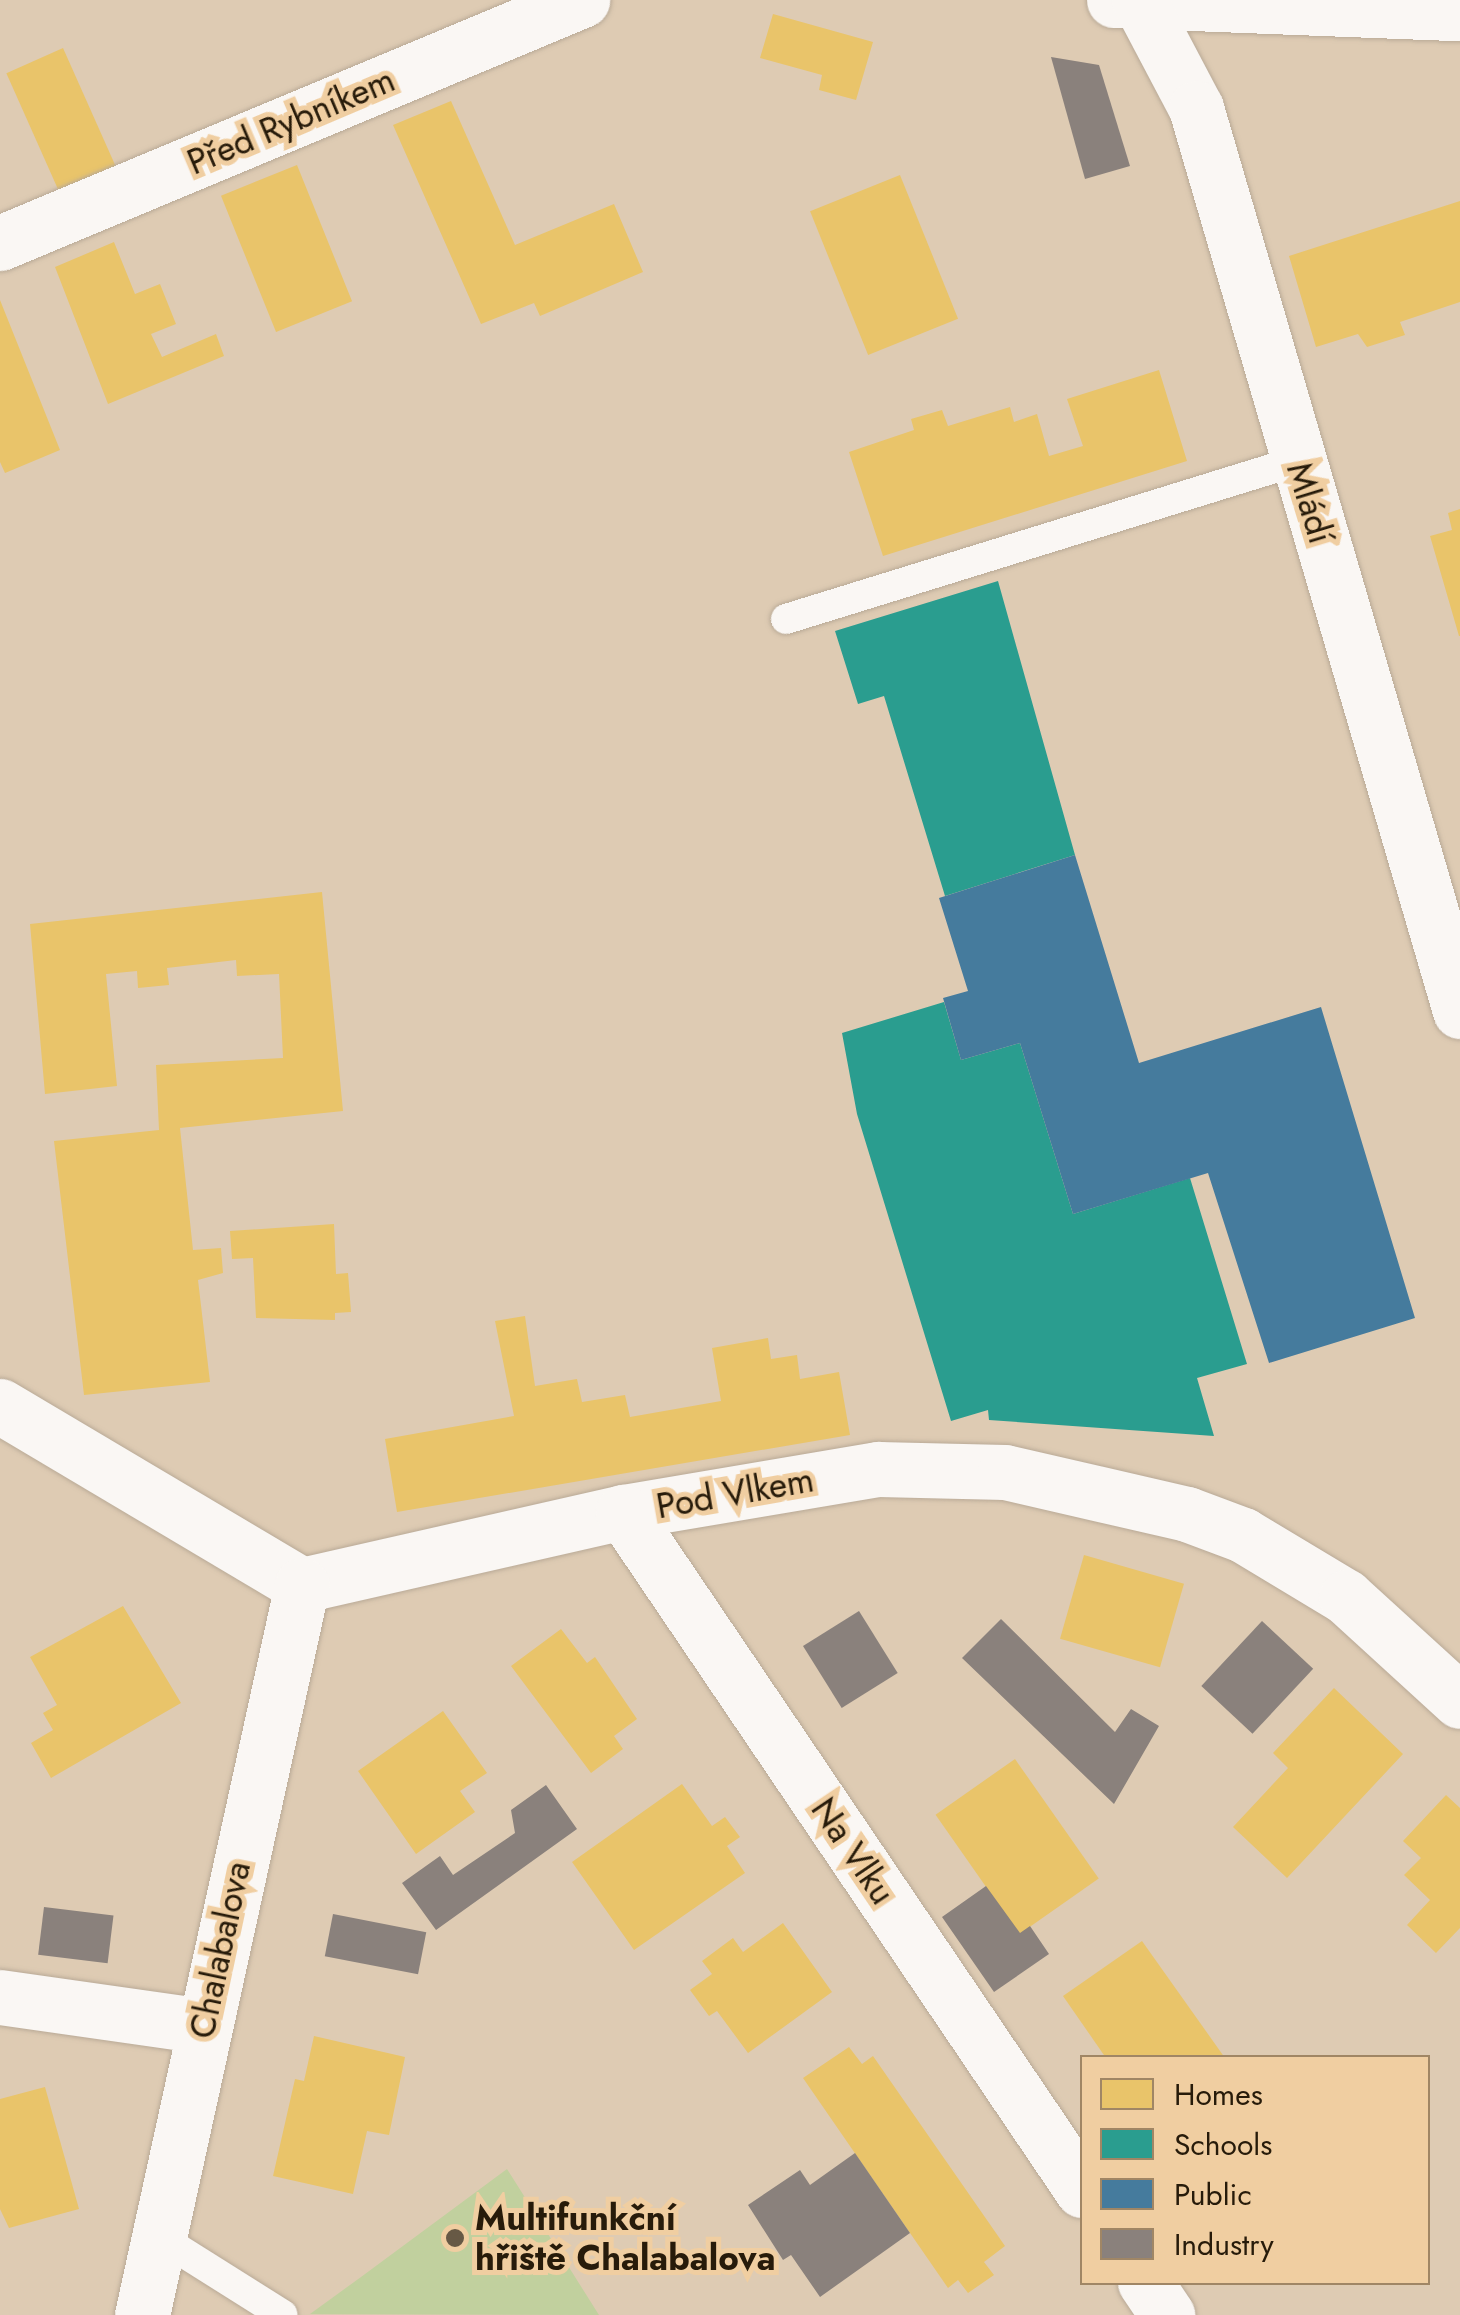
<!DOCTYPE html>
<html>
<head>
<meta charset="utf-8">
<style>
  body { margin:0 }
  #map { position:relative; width:1460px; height:2315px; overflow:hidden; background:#decbb3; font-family:Jost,sans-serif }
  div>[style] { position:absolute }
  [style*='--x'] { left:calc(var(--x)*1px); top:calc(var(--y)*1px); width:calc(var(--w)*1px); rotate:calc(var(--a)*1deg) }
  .green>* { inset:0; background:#c1d09e }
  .homes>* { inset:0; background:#e9c46a; transform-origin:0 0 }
  .schools>* { inset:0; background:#2a9d8f }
  .public>* { inset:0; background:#457b9d }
  .industry>* { inset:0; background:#8a817c; transform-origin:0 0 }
  .roads { filter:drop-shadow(0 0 2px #b9aa97) drop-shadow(0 0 2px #b9aa97) }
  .service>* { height:30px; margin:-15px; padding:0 15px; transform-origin:15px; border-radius:15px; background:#faf7f4 }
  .minor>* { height:55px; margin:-27.5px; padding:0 27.5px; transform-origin:27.5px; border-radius:27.5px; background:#faf7f4 }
  .dots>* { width:28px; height:28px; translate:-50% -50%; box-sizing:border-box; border:5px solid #f0cea1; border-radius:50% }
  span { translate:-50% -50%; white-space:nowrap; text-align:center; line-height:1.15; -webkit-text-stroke:10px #f0cea1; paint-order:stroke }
  .street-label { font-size:35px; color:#271b0a }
  .poi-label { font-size:35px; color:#271b0a; font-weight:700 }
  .left { translate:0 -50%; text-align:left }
  .legend { position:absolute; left:1080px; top:2055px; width:350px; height:230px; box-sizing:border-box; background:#f0cea1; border:2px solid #a08665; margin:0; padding:12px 18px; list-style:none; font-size:30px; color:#271b0a }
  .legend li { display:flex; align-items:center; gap:20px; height:50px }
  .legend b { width:50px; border:2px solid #a08665 }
</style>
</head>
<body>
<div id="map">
  <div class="green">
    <div style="clip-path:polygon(507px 2169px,599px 2315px,310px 2314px,361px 2277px)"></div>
  </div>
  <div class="homes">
    <div style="clip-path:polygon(773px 14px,873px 42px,856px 100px,819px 90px,822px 75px,760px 58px)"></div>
    <div style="left:63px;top:48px;width:130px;height:62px;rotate:66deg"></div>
    <div style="clip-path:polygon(451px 101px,515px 245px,614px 204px,643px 272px,540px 316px,534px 303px,481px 324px,393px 125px)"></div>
    <div style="left:297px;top:165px;width:147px;height:82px;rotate:68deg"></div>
    <div style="left:900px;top:175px;width:155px;height:97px;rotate:68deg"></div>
    <div style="clip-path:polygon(1460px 201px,1460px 302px,1400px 322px,1405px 335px,1367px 347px,1358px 334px,1316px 347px,1289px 256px)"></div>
    <div style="clip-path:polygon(114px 242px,135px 294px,160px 284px,176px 324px,151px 334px,162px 357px,216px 334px,224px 356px,108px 404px,55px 267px)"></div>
    <div style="clip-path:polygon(0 300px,60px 450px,5px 473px,0 462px)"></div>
    <div style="clip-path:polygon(1159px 370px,1187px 461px,883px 556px,849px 452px,914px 430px,911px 419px,942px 410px,948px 426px,1010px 407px,1014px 422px,1037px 414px,1049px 456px,1083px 446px,1067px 399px)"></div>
    <div style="clip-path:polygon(1460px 509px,1460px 636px,1459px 636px,1430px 536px,1452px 530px,1448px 513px)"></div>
    <div style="clip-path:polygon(322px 892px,343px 1111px,180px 1128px,193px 1250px,221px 1248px,223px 1273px,198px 1280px,210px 1382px,84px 1395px,54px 1141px,159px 1130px,156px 1065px,283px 1058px,279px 974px,237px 976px,236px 960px,167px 968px,169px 985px,138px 988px,137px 971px,106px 974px,117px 1086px,45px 1094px,30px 924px)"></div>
    <div style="clip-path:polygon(334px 1224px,336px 1274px,348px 1273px,351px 1312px,335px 1313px,335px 1320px,256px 1318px,253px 1258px,232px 1259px,230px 1231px)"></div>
    <div style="clip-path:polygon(525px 1316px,535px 1386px,577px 1379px,582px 1402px,625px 1395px,630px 1417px,721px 1401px,712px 1348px,768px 1338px,771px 1359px,797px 1355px,800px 1379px,839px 1372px,850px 1435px,397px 1512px,385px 1439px,514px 1416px,495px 1321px)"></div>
    <div style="left:1084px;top:1555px;width:104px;height:87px;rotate:16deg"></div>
    <div style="clip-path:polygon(123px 1606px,181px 1703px,51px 1778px,31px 1743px,53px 1730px,43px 1713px,57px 1705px,30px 1657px)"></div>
    <div style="clip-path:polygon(561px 1629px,587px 1663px,595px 1657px,637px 1719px,614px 1736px,623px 1749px,591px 1773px,511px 1666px)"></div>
    <div style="clip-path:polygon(1334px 1688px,1403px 1754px,1287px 1878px,1233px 1827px,1288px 1768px,1273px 1753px)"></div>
    <div style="clip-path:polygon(443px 1711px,487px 1773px,460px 1791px,475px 1812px,416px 1854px,358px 1771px)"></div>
    <div style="left:1015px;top:1759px;width:146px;height:97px;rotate:55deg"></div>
    <div style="clip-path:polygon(682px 1784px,712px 1826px,725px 1817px,740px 1837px,727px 1846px,745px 1873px,634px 1950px,572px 1862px)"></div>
    <div style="clip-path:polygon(1446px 1795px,1460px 1808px,1460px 1928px,1436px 1953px,1407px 1925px,1430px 1900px,1404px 1875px,1421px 1858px,1403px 1841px)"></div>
    <div style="clip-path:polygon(783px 1923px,832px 1992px,748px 2053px,717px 2011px,709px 2016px,690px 1990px,712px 1974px,702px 1961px,733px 1938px,743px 1952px)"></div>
    <div style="clip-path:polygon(1142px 1941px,1225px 2058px,1106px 2058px,1063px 1996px)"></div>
    <div style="clip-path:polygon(314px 2036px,405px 2057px,389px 2135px,367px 2131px,353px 2194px,273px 2176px,295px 2079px,304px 2081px)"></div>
    <div style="clip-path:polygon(849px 2047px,862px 2064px,873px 2056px,1005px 2246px,984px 2262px,994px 2275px,968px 2293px,958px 2280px,948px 2288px,803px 2078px)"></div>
    <div style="clip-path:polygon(45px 2087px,79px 2209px,9px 2228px,0 2209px,0 2099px)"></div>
  </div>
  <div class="schools">
    <div style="clip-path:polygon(998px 581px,1075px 855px,945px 896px,884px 696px,858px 704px,835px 631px)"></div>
    <div style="clip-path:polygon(944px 1002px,961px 1060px,1020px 1043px,1073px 1214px,1190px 1178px,1247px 1364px,1197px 1378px,1214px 1436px,989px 1420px,988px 1410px,951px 1421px,857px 1114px,842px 1033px)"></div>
  </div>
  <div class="public">
    <div style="clip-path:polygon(1075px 855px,1139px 1063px,1321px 1007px,1415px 1318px,1269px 1363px,1208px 1173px,1073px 1214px,1020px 1043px,961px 1060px,943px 998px,968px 991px,939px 898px)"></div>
  </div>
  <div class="industry">
    <div style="clip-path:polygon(1051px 57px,1099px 65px,1130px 166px,1085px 179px)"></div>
    <div style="left:859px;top:1611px;width:73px;height:66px;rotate:58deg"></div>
    <div style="clip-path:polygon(1001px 1619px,1115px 1732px,1131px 1709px,1159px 1726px,1114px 1804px,962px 1658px)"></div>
    <div style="left:1262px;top:1621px;width:70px;height:89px;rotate:43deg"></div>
    <div style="clip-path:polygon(546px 1785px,577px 1829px,436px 1930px,402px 1883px,440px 1856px,453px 1875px,515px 1833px,511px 1810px)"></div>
    <div style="clip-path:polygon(986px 1886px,1020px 1933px,1030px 1926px,1049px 1954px,994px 1992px,942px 1917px)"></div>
    <div style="left:44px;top:1907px;width:70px;height:48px;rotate:7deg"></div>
    <div style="left:333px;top:1914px;width:95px;height:43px;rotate:11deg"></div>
    <div style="clip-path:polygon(855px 2153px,910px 2233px,820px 2297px,791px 2255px,783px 2260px,748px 2205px,800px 2170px,810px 2185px)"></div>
  </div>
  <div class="roads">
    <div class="service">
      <div style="--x:786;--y:619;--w:535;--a:-17.18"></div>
      <div style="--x:159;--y:2237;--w:146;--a:32.2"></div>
    </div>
    <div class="minor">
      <div style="--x:1114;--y:0;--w:346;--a:2.2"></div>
      <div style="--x:1139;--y:0;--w:122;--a:62.2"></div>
      <div style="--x:1196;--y:108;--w:941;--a:73.7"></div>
      <div style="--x:0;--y:243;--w:631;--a:-22.66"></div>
      <div style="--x:0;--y:1406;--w:351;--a:30.7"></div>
      <div style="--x:302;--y:1585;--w:329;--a:-12.8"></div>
      <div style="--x:623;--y:1512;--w:259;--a:-9.6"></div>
      <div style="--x:878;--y:1469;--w:127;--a:1.4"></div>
      <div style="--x:1005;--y:1472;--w:187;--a:13"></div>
      <div style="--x:1187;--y:1514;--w:60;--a:20.6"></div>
      <div style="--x:1243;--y:1535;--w:120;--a:31"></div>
      <div style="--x:1346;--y:1597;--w:154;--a:42.4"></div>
      <div style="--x:623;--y:1512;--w:819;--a:55.9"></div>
      <div style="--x:0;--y:1997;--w:205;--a:8.1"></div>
      <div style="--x:1145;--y:2282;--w:40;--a:56"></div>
      <div style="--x:142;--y:2315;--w:747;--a:-77.64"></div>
    </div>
  </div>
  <div class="dots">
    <div style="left:455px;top:2238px;background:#675945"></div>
  </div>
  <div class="street-label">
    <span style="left:291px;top:121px;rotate:-23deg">Před Rybníkem</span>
    <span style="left:1310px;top:503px;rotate:73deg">Mládí</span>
    <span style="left:735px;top:1493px;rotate:-10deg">Pod Vlkem</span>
    <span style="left:853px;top:1851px;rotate:56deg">Na Vlku</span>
    <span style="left:220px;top:1950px;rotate:-78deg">Chalabalova</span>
  </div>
  <div class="poi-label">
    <span class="left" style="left:475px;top:2238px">Multifunkční<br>hřiště Chalabalova</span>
  </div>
  <ul class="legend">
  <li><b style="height:28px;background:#e9c46a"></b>Homes</li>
  <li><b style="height:28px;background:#2a9d8f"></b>Schools</li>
  <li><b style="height:28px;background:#457b9d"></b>Public</li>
  <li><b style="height:28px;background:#8a817c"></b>Industry</li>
  </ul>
</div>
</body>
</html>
